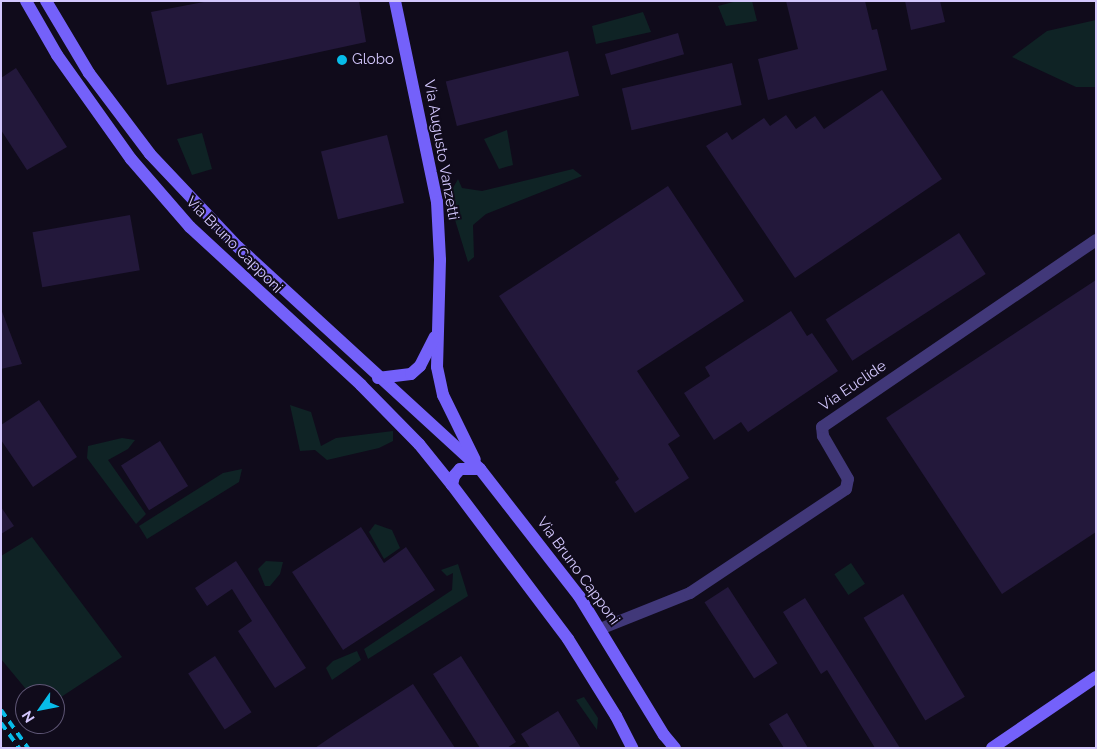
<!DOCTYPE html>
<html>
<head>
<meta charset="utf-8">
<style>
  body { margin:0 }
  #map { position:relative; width:1097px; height:749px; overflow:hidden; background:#100b1b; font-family:Raleway,sans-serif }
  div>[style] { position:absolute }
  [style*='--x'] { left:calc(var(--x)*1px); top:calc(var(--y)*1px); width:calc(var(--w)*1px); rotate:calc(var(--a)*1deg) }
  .green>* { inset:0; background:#0f2325; transform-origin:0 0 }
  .building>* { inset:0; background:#23183b; transform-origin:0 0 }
  .street>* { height:12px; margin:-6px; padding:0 6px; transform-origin:6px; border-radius:6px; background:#413879 }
  .secondary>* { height:12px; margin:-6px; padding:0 6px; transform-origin:6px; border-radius:6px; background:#7461fa }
  .rail>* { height:4px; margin-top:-2px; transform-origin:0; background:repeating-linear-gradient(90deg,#07bce9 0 8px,transparent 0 14px) }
  .dots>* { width:14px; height:14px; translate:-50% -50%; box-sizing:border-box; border:2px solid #100b1b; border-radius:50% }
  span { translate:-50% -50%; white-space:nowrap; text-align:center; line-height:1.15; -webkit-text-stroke:4px #100b1b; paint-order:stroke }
  .poi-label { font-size:15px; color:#d3c7fd }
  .left { translate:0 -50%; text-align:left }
  .street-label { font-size:15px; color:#d3c7fd }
  .frame { position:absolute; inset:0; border:2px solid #d3c7fd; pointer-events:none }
  .north { position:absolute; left:15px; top:684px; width:50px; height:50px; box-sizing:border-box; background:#100b1b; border:1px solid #5e5675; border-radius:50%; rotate:237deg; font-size:14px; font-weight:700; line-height:20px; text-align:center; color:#d3c7fd }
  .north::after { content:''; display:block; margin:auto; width:18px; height:22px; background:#07bce9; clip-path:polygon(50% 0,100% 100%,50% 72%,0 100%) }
</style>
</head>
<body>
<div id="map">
  <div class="green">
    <div style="clip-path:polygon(737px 1px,752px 1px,757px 21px,726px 26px,718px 6px)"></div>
    <div style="clip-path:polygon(643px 12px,651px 32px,596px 44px,592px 26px)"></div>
    <div style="clip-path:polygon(1096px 20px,1096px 87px,1076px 87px,1012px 57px,1047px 31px)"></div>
    <div style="clip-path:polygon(507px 130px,513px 165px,499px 169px,484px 139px)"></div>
    <div style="clip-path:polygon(202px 133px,212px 169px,192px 175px,177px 139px)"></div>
    <div style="clip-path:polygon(573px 169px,582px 176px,486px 214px,473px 225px,474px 257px,468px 262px,448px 197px,458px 179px,462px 188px,482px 191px)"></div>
    <div style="clip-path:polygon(290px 405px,311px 412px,321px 446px,336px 438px,393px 431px,393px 441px,379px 448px,327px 460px,315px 450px,300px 451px)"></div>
    <div style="clip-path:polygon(122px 438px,135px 440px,128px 449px,108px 460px,146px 514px,136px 524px,87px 458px,88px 446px)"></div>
    <div style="clip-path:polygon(242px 469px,239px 482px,147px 539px,139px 526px,223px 473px)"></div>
    <div style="clip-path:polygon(375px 524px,392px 530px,400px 548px,384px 559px,369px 532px)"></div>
    <div style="clip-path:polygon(32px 537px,122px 657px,55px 701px,55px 694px,30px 694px,1px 659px,1px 556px)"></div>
    <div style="clip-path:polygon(266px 561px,283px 562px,280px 574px,270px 586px,265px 586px,258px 569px)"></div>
    <div style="left:851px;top:563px;width:25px;height:20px;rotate:56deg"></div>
    <div style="clip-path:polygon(458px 564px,468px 596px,368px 659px,364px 649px,452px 590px,453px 573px,447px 576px,441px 570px)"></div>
    <div style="clip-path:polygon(357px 651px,361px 660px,332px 680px,326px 668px,333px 661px)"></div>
    <div style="clip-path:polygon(584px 697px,598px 718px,597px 730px,576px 700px)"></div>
  </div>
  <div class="building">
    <div style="clip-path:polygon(209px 1px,359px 1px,366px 42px,167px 85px,151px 12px)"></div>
    <div style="clip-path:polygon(786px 1px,865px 1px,872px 30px,877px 29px,887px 70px,768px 100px,758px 59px,798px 49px)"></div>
    <div style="clip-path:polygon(905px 1px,940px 1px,945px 22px,911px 30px)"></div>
    <div style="left:678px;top:33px;width:22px;height:76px;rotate:74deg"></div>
    <div style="left:568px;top:51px;width:46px;height:126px;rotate:76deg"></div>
    <div style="left:732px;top:63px;width:43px;height:113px;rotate:77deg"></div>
    <div style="clip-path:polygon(16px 68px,67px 147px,27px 170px,1px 130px,1px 78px)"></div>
    <div style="clip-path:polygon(882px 90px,942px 179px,795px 278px,706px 146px,727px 132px,732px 140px,764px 118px,770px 126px,786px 115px,796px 129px,815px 116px,824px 129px)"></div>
    <div style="left:387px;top:135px;width:70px;height:68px;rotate:76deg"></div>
    <div style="clip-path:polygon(668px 186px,744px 301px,637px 371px,680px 436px,668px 444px,689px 478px,635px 513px,615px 482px,619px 479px,499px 296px)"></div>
    <div style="left:130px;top:215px;width:56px;height:99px;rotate:80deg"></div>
    <div style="left:959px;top:233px;width:49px;height:159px;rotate:57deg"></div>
    <div style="clip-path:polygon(1096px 280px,1096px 532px,1002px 594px,886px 418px)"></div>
    <div style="clip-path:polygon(1px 309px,22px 364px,1px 369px)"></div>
    <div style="clip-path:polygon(791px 311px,807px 336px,812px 333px,838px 371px,748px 432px,741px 422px,714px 440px,684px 393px,710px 376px,705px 367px)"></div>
    <div style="clip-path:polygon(39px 400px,77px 457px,33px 487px,1px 440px,1px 425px)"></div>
    <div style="left:160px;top:441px;width:53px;height:46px;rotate:58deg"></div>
    <div style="clip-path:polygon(1px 507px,14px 526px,1px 534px)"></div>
    <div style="clip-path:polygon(361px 527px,384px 563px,406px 547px,435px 590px,343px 650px,292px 572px)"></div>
    <div style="clip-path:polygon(236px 561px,306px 668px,275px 688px,238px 631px,252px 621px,232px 589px,207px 606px,195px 588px)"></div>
    <div style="left:728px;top:587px;width:91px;height:28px;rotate:57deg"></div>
    <div style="left:903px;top:594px;width:120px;height:46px;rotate:59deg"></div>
    <div style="clip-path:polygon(805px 598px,852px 672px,900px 748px,875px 748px,827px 670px,821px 674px,783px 612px)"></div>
    <div style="left:215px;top:656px;width:67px;height:32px;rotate:57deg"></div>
    <div style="clip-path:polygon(461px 656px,516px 742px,507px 748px,480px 748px,433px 674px)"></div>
    <div style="clip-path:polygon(413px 684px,455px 748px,315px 748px,337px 733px)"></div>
    <div style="clip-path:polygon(558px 711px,581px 748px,530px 748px,521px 734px)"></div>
    <div style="clip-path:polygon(787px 713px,808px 748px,784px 748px,769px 724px)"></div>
  </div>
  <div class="street">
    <div style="--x:600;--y:629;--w:97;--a:-21.8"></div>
    <div style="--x:690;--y:593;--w:187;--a:-33.7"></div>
    <div style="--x:846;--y:489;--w:10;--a:-79"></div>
    <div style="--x:848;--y:479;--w:50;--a:-120.2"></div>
    <div style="--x:823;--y:436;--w:9;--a:-96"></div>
    <div style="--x:822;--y:427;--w:332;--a:-34.3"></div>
  </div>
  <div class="secondary">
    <div style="--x:26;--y:1;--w:62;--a:60.1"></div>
    <div style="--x:57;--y:55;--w:128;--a:54.6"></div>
    <div style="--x:131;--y:159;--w:90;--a:49.1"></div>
    <div style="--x:190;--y:227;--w:233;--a:42.7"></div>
    <div style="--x:361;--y:385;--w:83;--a:45.5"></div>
    <div style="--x:419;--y:444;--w:53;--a:51.2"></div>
    <div style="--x:452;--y:485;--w:193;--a:53"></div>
    <div style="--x:568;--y:639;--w:91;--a:58.1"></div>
    <div style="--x:616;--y:716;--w:36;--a:63"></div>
    <div style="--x:46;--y:1;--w:84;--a:59.2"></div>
    <div style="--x:89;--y:73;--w:101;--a:53"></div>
    <div style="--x:150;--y:154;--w:128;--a:46.6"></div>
    <div style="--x:238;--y:247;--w:328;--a:42.5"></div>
    <div style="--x:480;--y:469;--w:161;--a:52.1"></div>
    <div style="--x:579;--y:596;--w:163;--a:58.6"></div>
    <div style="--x:664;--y:735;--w:17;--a:50"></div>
    <div style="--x:395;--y:1;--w:205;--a:78.2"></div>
    <div style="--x:437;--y:202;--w:58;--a:87"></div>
    <div style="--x:440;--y:260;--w:107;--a:91.6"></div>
    <div style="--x:437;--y:367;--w:29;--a:78"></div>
    <div style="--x:443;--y:395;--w:72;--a:63.8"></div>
    <div style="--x:378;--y:378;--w:33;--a:-7"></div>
    <div style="--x:411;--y:374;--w:12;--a:-42"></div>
    <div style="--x:420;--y:366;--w:33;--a:-63"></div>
    <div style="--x:452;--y:485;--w:9;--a:-77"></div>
    <div style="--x:454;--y:476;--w:9;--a:-49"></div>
    <div style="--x:460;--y:469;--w:20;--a:0"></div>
    <div style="--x:992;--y:748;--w:126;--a:-34.3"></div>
  </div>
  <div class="rail">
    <div style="--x:1;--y:710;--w:47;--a:54.6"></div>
    <div style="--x:1;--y:723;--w:31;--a:54"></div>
  </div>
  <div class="dots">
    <div style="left:342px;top:60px;background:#07bce9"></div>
  </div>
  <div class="poi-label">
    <span class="left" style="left:352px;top:60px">Globo</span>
  </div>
  <div class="street-label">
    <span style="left:441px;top:150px;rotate:80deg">Via Augusto Vanzetti</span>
    <span style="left:234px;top:245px;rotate:45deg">Via Bruno Capponi</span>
    <span style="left:853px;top:386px;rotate:-34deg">Via Euclide</span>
    <span style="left:578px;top:571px;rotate:54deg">Via Bruno Capponi</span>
  </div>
  <div class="frame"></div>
  <div class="north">N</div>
</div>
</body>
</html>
